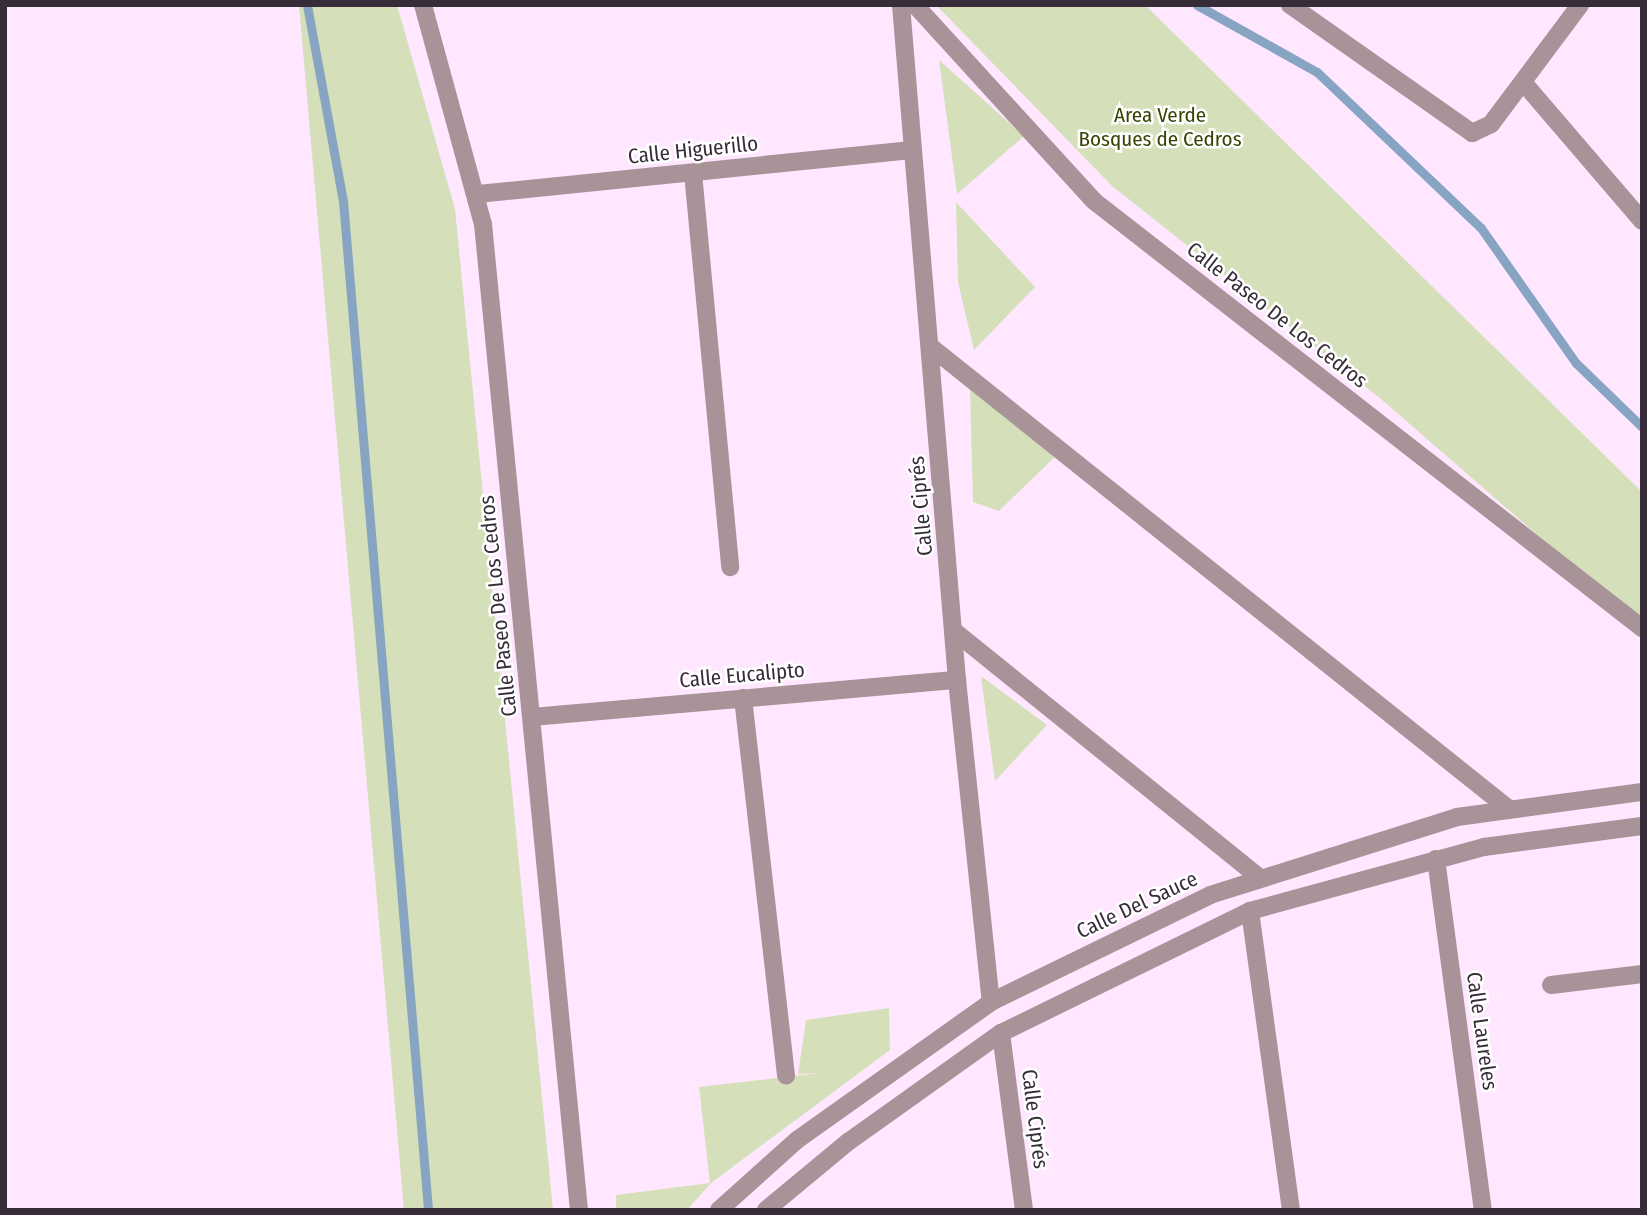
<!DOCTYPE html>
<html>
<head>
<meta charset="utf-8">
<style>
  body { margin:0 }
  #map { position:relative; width:1647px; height:1215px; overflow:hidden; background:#fee7ff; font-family:"Fira Sans Condensed",sans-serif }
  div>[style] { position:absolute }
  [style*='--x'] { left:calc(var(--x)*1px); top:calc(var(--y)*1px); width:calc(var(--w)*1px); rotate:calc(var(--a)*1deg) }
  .green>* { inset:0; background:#d5e0ba }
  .stream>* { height:9px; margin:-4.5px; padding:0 4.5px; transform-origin:4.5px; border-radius:4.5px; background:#88a4c3 }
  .minor>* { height:18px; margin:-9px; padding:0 9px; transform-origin:9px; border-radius:9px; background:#a79398 }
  span { translate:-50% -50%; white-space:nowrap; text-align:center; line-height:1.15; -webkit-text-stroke:5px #fff; paint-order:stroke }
  .park-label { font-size:21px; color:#374402 }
  .street-label { font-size:21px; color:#372d38 }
  .frame { position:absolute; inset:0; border:7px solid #372d38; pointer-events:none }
</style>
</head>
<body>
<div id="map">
  <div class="green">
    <div style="clip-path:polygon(299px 5px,397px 5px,455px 209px,553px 1210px,404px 1210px)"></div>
    <div style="clip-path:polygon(936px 5px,1145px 5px,1642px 492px,1642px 626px,1381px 399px,1112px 186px)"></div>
    <div style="clip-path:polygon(939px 60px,1024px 136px,957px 194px)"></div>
    <div style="clip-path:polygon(956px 202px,1035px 287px,974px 350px,958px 282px)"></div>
    <div style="clip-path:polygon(970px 387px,1061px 451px,999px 511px,973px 502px)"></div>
    <div style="clip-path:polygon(981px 676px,1047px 725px,995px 781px)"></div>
    <div style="clip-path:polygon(889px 1008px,890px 1050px,711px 1183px,687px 1210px,616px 1210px,616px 1195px,710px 1183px,699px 1087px,819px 1073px,798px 1074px,806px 1020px)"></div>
  </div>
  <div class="stream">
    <div style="--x:307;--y:5;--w:199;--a:79.6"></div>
    <div style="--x:343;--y:201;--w:1013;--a:85.18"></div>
    <div style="--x:1197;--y:5;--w:137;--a:29.2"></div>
    <div style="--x:1317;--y:72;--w:226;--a:43.6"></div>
    <div style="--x:1481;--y:228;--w:165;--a:54.9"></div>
    <div style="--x:1576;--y:363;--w:92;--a:44.1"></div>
  </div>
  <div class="minor">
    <div style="--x:423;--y:5;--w:227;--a:74.7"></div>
    <div style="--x:483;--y:224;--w:991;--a:84.44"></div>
    <div style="--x:901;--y:5;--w:677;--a:85.26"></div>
    <div style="--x:957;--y:680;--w:324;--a:84"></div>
    <div style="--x:915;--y:5;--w:265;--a:47.6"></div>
    <div style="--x:1094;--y:201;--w:695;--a:37.93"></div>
    <div style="--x:1290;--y:5;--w:223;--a:35.1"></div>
    <div style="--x:1472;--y:133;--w:21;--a:-25"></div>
    <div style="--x:1491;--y:124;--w:149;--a:-53.2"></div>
    <div style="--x:1523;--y:82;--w:183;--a:49.4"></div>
    <div style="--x:693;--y:173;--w:396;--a:84.6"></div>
    <div style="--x:478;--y:194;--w:436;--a:-5.8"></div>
    <div style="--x:931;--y:347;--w:740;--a:38.64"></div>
    <div style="--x:954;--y:631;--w:390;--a:38.9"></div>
    <div style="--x:743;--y:698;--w:380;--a:83.5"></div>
    <div style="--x:532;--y:717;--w:427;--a:-5"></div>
    <div style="--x:1436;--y:859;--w:354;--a:82.4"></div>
    <div style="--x:1250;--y:911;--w:302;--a:82.2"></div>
    <div style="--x:1551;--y:985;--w:92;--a:-6.9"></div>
    <div style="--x:1001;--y:1033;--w:178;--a:82.6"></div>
    <div style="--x:719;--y:1210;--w:105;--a:-41.9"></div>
    <div style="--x:797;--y:1140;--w:238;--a:-35.4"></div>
    <div style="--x:991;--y:1002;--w:244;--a:-26"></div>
    <div style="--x:1210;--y:895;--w:259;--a:-17.5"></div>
    <div style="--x:1457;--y:817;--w:187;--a:-7.7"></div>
    <div style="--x:766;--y:1210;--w:107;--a:-39.7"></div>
    <div style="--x:848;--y:1142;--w:188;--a:-35.5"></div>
    <div style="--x:1001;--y:1033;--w:277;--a:-26.1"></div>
    <div style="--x:1250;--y:911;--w:243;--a:-15.3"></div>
    <div style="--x:1484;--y:847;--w:159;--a:-7.6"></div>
  </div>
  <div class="park-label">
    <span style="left:1160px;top:127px">Area Verde<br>Bosques de Cedros</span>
  </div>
  <div class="street-label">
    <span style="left:693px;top:150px;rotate:-6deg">Calle Higuerillo</span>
    <span style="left:1277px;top:315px;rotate:38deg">Calle Paseo De Los Cedros</span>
    <span style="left:921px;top:506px;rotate:-95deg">Calle Ciprés</span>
    <span style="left:498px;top:606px;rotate:-96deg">Calle Paseo De Los Cedros</span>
    <span style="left:742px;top:675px;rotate:-5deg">Calle Eucalipto</span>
    <span style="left:1137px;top:905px;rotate:-25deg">Calle Del Sauce</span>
    <span style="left:1482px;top:1031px;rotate:82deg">Calle Laureles</span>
    <span style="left:1035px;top:1119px;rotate:83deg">Calle Ciprés</span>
  </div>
  <div class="frame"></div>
</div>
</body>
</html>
